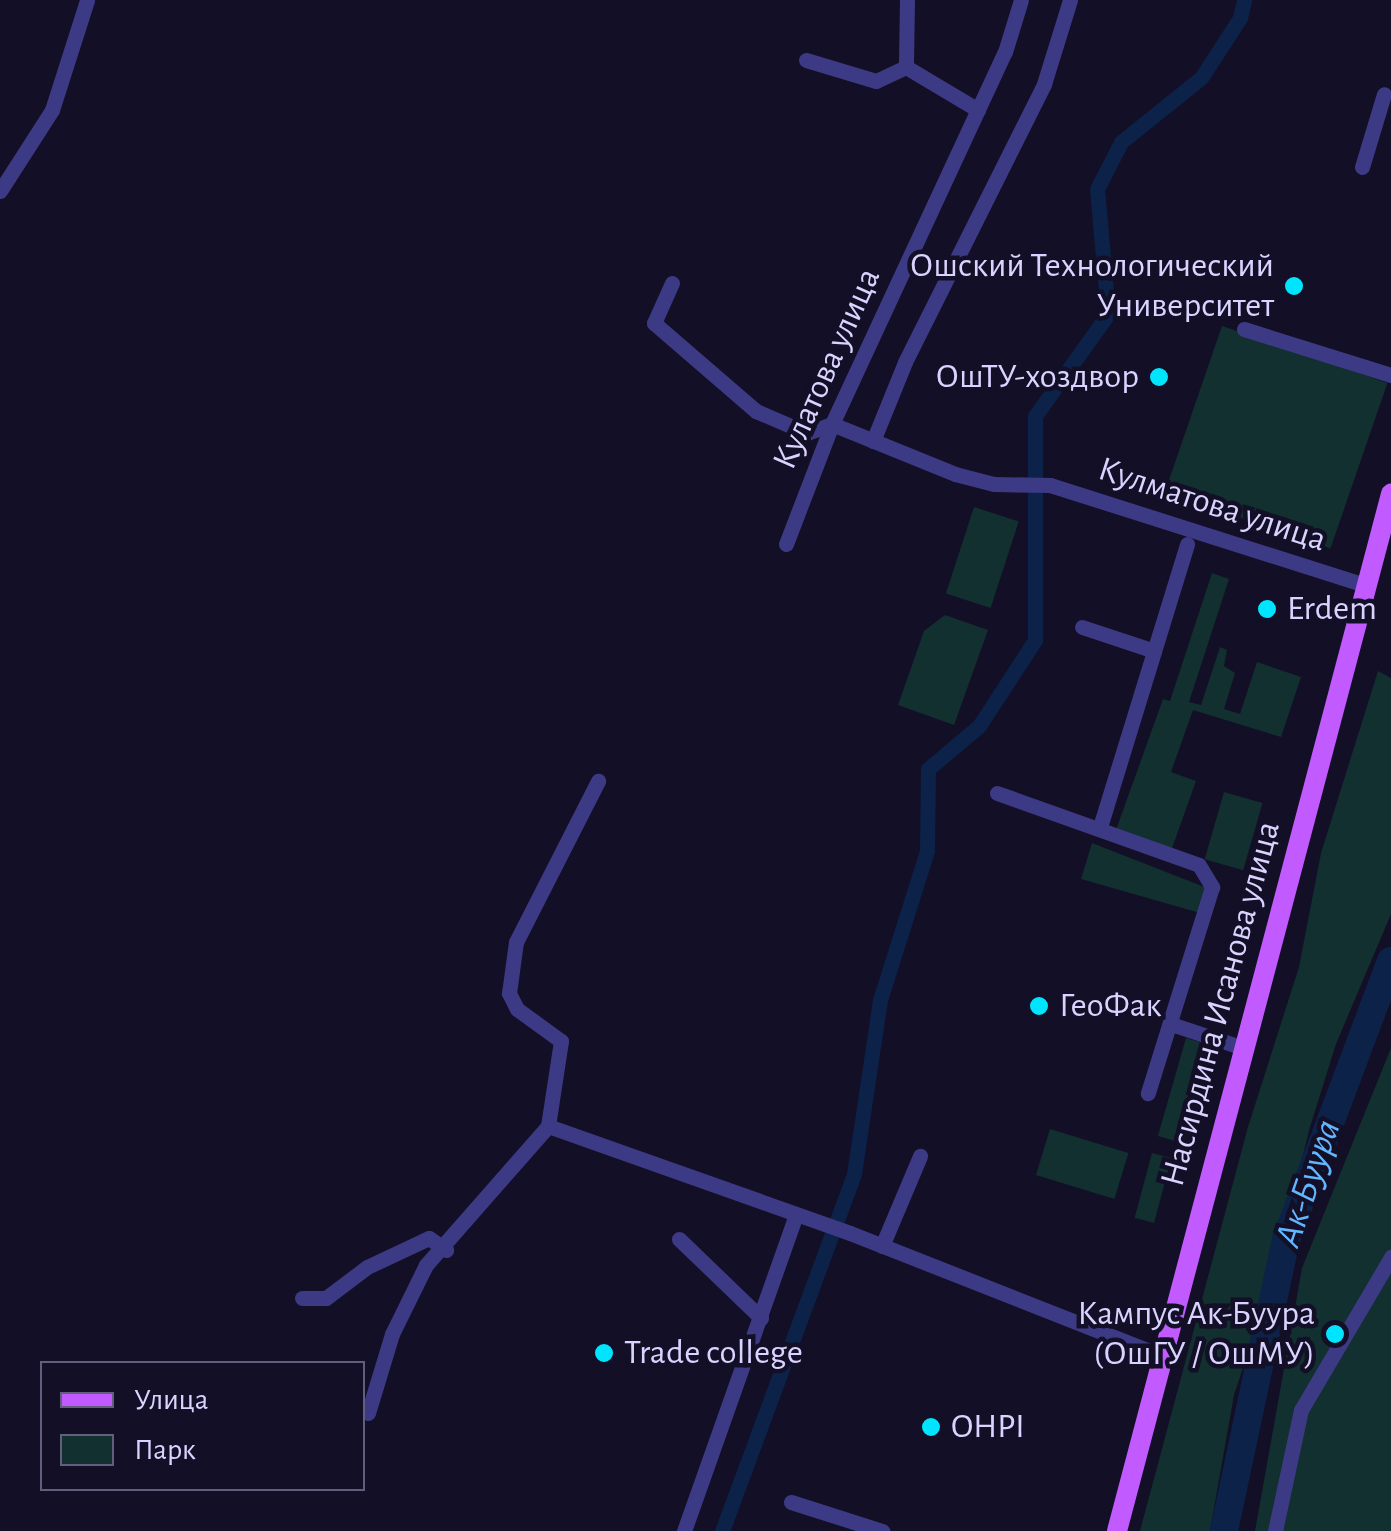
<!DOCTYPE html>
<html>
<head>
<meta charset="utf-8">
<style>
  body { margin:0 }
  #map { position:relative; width:1391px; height:1531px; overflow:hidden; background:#130f26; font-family:"Alegreya Sans",sans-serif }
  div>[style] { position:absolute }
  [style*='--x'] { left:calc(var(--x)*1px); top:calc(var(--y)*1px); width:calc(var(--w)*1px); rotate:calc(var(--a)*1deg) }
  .green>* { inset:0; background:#12302f; transform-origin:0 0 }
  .canal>* { height:15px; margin:-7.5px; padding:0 7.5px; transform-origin:7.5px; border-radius:7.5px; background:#0c2248 }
  .river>* { height:28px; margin:-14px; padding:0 14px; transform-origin:14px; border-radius:14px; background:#0c2248 }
  .minor>* { height:15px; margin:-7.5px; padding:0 7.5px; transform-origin:7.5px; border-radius:7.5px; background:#3d3a85 }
  .major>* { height:20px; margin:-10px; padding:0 10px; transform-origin:10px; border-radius:10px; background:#c25bff }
  .dots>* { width:28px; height:28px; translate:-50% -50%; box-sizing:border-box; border:5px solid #130f26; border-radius:50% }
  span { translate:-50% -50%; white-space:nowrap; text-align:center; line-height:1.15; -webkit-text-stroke:9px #130f26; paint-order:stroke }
  .poi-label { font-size:35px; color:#d9d4ff }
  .right { translate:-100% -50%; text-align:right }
  .left { translate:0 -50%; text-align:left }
  .street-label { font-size:35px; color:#d9d4ff }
  .water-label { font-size:38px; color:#62b6ff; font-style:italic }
  .legend { position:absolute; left:40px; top:1361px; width:325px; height:130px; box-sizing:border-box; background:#130f26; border:2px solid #625e7d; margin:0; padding:12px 18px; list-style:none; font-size:30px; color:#d9d4ff }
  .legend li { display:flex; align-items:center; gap:20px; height:50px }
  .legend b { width:50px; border:2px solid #625e7d }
</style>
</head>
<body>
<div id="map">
  <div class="green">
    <div style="left:1222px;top:326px;width:175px;height:175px;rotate:19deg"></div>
    <div style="left:974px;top:507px;width:47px;height:91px;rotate:18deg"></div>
    <div style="clip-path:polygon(1212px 573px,1229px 579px,1189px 702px,1201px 705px,1220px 647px,1227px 650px,1224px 666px,1235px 673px,1224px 709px,1240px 714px,1257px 662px,1301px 677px,1281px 737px,1193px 710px,1171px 772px,1196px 781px,1171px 851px,1116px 830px,1163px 699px,1170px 701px)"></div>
    <div style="clip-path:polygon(945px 615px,988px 630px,954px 725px,898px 705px,924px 631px)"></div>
    <div style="clip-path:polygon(1378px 671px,1391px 678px,1391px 914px,1336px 1044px,1310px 1127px,1270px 1286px,1234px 1395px,1210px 1531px,1140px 1531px,1248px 1127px,1299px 967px,1321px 853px)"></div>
    <div style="left:1224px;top:792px;width:40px;height:70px;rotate:16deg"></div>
    <div style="clip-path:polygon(1092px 843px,1207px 888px,1200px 913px,1081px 879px)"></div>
    <div style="left:1186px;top:1038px;width:18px;height:102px;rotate:16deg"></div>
    <div style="clip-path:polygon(1391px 1048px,1391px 1531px,1255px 1531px,1302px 1268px)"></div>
    <div style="left:1050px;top:1129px;width:82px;height:48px;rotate:17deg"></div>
    <div style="left:1152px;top:1153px;width:20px;height:67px;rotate:15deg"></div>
  </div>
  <div class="canal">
    <div style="--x:722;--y:1531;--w:381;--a:-69.7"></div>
    <div style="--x:854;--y:1174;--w:176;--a:-81.5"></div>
    <div style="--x:880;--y:1000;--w:156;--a:-72.5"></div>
    <div style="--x:927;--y:851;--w:82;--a:-89.3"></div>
    <div style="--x:928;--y:769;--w:67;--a:-40.1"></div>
    <div style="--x:979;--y:726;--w:103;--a:-56.9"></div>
    <div style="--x:1035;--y:640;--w:224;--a:-90"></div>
    <div style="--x:1035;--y:416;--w:125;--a:-54.4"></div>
    <div style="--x:1108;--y:314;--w:125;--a:-95"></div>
    <div style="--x:1097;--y:189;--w:53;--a:-62.9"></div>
    <div style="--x:1121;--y:142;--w:102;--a:-38.7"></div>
    <div style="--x:1201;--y:78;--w:72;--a:-57"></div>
    <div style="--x:1240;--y:18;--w:18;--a:-77"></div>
  </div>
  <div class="river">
    <div style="--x:1224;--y:1531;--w:298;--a:-78"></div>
    <div style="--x:1286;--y:1240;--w:298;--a:-69.4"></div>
  </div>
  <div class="minor">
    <div style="--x:907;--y:0;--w:67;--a:90.9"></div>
    <div style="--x:906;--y:67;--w:84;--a:30.8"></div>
    <div style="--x:806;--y:60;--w:73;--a:16.7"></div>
    <div style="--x:876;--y:81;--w:33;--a:-25"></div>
    <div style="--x:1362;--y:167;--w:76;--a:-73.2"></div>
    <div style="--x:0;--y:191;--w:96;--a:-57.3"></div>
    <div style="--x:52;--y:110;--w:115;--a:-72.3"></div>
    <div style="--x:672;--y:283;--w:44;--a:114.2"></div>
    <div style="--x:654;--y:323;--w:135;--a:40.8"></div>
    <div style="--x:756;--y:411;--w:56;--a:23.3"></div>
    <div style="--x:807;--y:433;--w:27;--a:-20"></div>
    <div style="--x:832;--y:424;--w:133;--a:22.1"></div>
    <div style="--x:955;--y:474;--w:40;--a:14.4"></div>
    <div style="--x:994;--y:484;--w:56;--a:1"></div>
    <div style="--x:1050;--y:485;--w:330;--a:17.6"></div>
    <div style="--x:1244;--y:329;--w:154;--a:17.4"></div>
    <div style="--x:873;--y:441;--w:85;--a:-67.9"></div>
    <div style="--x:905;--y:362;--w:311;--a:-63.4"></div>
    <div style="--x:1044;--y:84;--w:88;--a:-72.8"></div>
    <div style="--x:786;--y:544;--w:129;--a:-69"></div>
    <div style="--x:832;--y:424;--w:410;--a:-65.1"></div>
    <div style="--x:1005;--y:52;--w:54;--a:-72.9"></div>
    <div style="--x:1082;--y:627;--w:76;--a:18.4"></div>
    <div style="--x:997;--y:793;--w:214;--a:19.6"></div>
    <div style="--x:1199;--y:865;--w:26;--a:59"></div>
    <div style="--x:1212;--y:887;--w:216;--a:107.3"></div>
    <div style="--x:1100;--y:827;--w:296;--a:-72.9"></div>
    <div style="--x:1171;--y:1024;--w:76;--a:18.4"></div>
    <div style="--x:548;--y:1126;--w:320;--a:19.5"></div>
    <div style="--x:850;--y:1233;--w:335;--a:21.5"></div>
    <div style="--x:679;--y:1239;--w:114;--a:43.9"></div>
    <div style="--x:882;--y:1246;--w:98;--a:-67.1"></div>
    <div style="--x:302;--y:1298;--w:24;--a:0"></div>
    <div style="--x:326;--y:1298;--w:51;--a:-37.1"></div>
    <div style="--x:367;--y:1267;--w:68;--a:-25.1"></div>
    <div style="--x:429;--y:1238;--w:21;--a:35"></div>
    <div style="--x:368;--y:1413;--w:83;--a:-73.1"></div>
    <div style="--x:392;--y:1334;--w:77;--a:-63.8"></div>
    <div style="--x:426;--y:1265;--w:185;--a:-48.7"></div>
    <div style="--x:548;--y:1126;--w:86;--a:-81.3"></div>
    <div style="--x:561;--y:1041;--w:54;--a:-144"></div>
    <div style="--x:517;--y:1009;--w:18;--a:-117"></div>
    <div style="--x:509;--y:993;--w:51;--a:-82.2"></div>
    <div style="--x:516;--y:942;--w:181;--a:-63"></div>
    <div style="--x:791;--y:1502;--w:96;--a:17.7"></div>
    <div style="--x:684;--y:1531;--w:333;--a:-70.5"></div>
    <div style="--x:1275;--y:1531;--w:124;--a:-77.9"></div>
    <div style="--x:1301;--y:1410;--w:178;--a:-59.5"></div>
  </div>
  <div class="major">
    <div style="--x:1117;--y:1531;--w:1073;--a:-75.2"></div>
  </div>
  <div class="dots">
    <div style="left:1294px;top:286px;background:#00e5ff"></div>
    <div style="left:1159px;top:377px;background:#00e5ff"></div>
    <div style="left:1267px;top:609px;background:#00e5ff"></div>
    <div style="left:1039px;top:1006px;background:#00e5ff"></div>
    <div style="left:1335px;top:1334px;background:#00e5ff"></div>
    <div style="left:604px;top:1353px;background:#00e5ff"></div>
    <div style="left:931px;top:1427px;background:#00e5ff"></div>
  </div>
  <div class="poi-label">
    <span class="right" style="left:1274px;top:286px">Ошский Технологический<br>Университет</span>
    <span class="right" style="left:1139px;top:377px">ОшТУ-хоздвор</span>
    <span class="left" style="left:1287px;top:609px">Erdem</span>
    <span class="left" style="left:1059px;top:1006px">ГеоФак</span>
    <span class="right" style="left:1315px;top:1334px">Кампус Ак-Буура<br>(ОшГУ / ОшМУ)</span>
    <span class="left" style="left:624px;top:1353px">Trade college</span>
    <span class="left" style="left:951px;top:1427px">OHPI</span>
  </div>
  <div class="street-label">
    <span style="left:827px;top:369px;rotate:-66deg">Кулатова улица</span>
    <span style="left:1212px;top:505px;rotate:18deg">Кулматова улица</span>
    <span style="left:1221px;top:1004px;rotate:-75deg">Насирдина Исанова улица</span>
  </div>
  <div class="water-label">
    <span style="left:1309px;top:1184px;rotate:-71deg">Ак-Буура</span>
  </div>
  <ul class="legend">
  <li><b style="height:12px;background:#c25bff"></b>Улица</li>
  <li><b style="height:28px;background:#12302f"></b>Парк</li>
  </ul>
</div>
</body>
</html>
